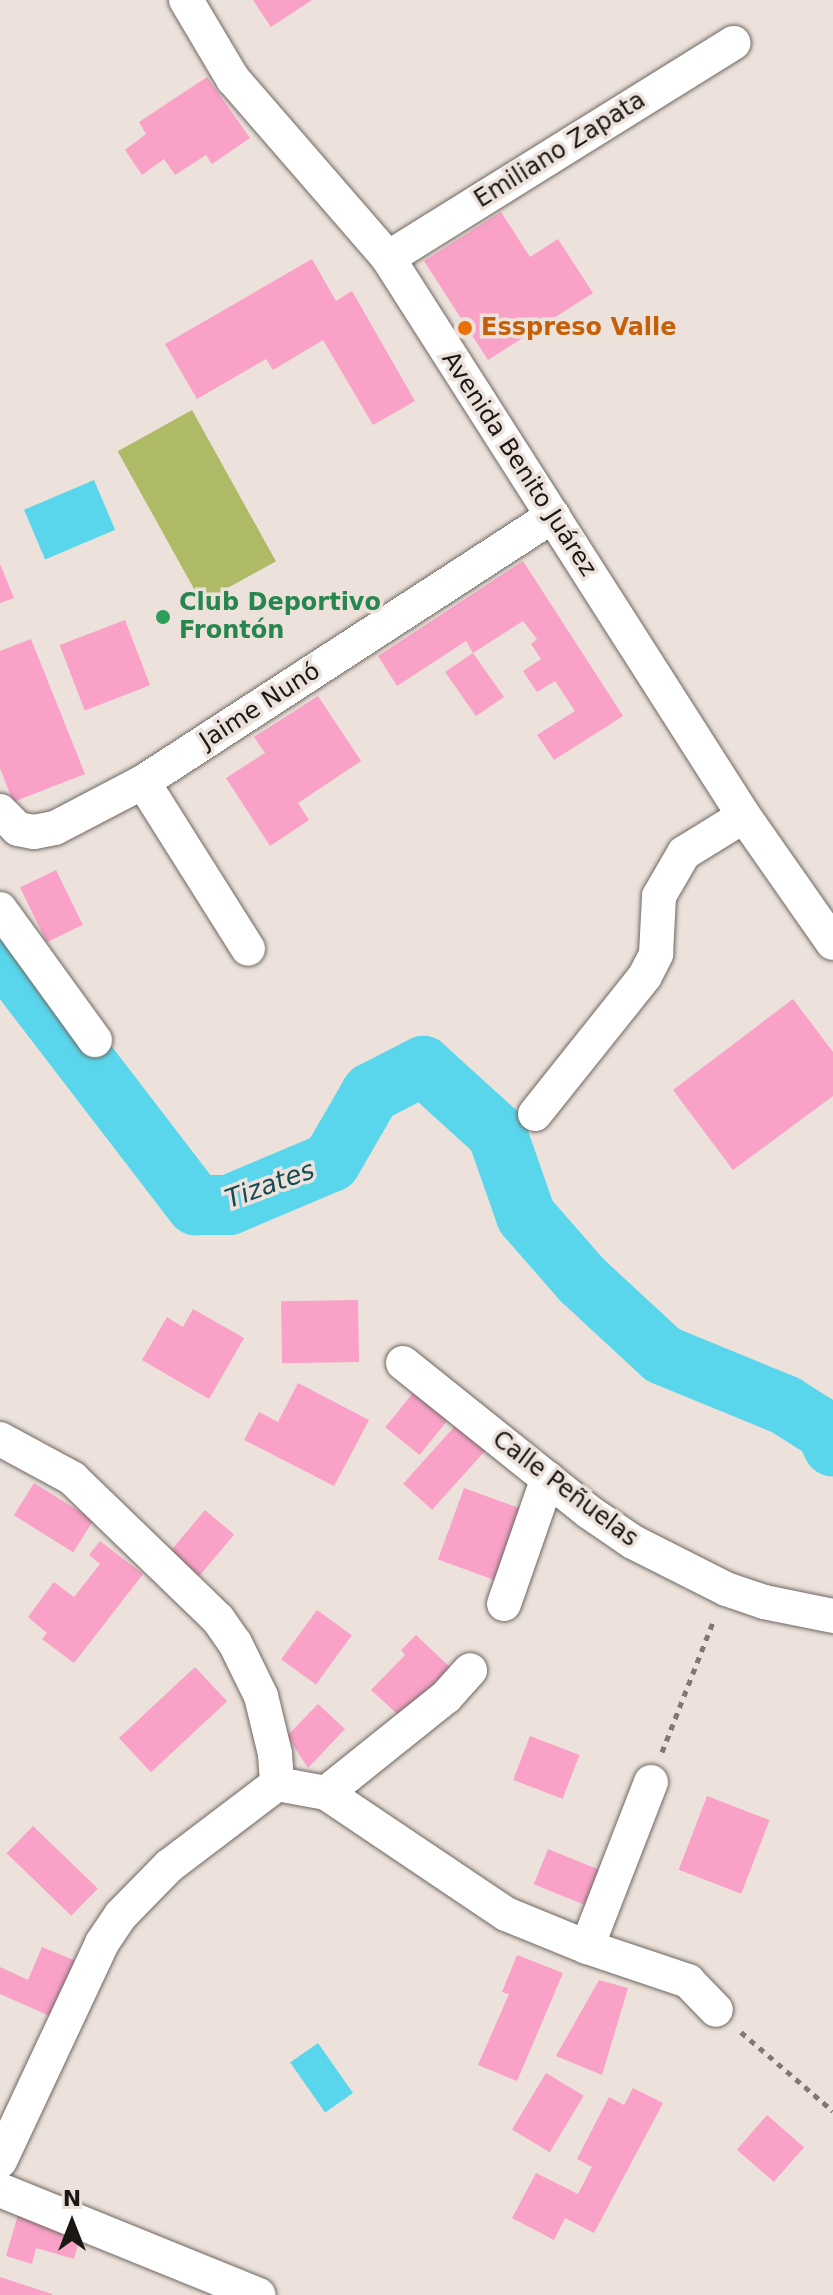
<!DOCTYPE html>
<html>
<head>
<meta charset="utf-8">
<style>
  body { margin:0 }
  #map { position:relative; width:833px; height:2295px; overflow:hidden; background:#ece2db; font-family:"DejaVu Sans",sans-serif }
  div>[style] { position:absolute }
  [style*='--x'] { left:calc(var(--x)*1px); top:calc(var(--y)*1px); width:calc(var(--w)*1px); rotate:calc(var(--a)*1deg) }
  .green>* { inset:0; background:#afba66; transform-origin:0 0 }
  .water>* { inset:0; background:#59d6ec; transform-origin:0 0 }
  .river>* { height:60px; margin:-30px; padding:0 30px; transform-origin:30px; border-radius:30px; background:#59d6ec }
  .building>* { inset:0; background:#f9a1c7; transform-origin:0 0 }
  .path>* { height:5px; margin-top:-2.5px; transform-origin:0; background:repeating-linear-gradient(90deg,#7f7873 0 6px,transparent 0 12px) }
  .roads { filter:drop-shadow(0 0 2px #6f6761) drop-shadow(0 0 2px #6f6761) }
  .minor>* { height:34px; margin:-17px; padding:0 17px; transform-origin:17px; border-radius:17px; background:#fff }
  .dots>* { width:22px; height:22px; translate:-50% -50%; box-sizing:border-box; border:4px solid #ece2db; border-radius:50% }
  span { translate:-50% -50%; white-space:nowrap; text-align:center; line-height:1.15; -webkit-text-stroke:7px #ece2db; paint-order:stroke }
  .street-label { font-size:24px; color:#1a1714 }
  .food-label { font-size:24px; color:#c56008; font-weight:700 }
  .left { translate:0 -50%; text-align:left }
  .leisure-label { font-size:24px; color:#27864d; font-weight:700 }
  .water-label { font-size:26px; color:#144b55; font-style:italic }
  .north { position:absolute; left:32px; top:2183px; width:80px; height:80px; -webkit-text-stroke:6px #ece2db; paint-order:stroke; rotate:0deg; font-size:22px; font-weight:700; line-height:32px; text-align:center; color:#1a1714 }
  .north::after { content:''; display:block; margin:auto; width:28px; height:36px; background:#1a1714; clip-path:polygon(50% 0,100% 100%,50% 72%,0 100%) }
</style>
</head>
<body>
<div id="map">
  <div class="green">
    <div style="left:192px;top:410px;width:173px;height:85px;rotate:61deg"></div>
  </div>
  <div class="water">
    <div style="left:94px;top:480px;width:54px;height:76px;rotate:67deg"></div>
    <div style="left:318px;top:2043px;width:61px;height:34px;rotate:55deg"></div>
  </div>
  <div class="river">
    <div style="--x:0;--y:950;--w:322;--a:52.5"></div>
    <div style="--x:196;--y:1205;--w:33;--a:0"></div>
    <div style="--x:229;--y:1205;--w:111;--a:-22.9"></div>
    <div style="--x:331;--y:1162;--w:80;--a:-59.9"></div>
    <div style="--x:371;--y:1093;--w:59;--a:-27.4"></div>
    <div style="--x:423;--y:1066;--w:100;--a:42.2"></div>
    <div style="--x:497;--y:1133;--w:88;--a:70.7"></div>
    <div style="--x:526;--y:1216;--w:85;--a:48.8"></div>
    <div style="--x:582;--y:1280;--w:110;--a:42.8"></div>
    <div style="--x:663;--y:1355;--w:132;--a:22.3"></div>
    <div style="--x:785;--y:1405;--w:49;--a:32.4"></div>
    <div style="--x:826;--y:1431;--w:17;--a:66"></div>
  </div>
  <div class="building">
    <div style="clip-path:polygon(253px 0,312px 0,271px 27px)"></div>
    <div style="clip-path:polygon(207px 77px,250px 138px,212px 164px,206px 155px,175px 175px,164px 159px,142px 175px,125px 150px,146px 134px,139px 122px)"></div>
    <div style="clip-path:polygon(501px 212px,530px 257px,558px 239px,593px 293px,488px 360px,424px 261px)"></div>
    <div style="clip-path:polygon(312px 259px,336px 301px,352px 291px,415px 401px,373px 425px,323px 340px,273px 370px,266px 359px,197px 399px,165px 344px)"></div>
    <div style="clip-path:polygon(523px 561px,623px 716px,554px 760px,537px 735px,575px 711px,555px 681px,537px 692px,523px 671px,541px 659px,531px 644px,537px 639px,523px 621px,473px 653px,504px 697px,476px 716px,445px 672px,473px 653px,466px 641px,397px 686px,378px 656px)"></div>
    <div style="clip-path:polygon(0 564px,14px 598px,0 603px)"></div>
    <div style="left:125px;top:620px;width:70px;height:70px;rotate:69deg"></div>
    <div style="clip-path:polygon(31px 639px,85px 774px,13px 802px,0 768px,0 651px)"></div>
    <div style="clip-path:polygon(318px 696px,361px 761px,298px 803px,309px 820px,270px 846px,226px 778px,265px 753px,254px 737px)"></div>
    <div style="left:56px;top:870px;width:61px;height:40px;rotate:64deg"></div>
    <div style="clip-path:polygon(793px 999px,833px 1052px,833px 1096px,733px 1170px,673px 1090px)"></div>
    <div style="left:358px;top:1300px;width:62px;height:77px;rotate:89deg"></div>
    <div style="clip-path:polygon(193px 1309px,244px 1338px,209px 1399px,142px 1360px,167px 1317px,183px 1327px)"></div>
    <div style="clip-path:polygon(298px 1383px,369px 1420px,334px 1486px,244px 1440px,259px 1412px,278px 1422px)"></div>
    <div style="left:413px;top:1393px;width:44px;height:44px;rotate:39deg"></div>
    <div style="left:464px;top:1416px;width:39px;height:91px;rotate:42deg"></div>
    <div style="left:34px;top:1483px;width:70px;height:38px;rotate:32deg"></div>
    <div style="left:464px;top:1488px;width:66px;height:76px;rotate:20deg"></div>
    <div style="left:205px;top:1510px;width:38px;height:54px;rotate:40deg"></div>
    <div style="clip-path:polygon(100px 1541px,143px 1574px,74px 1663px,42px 1639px,47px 1633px,28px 1617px,54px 1582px,74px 1597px,100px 1564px,89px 1555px)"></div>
    <div style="left:317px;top:1610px;width:43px;height:61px;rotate:36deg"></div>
    <div style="clip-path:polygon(416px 1635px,453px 1670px,405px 1721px,371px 1690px,405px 1655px,401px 1650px)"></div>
    <div style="left:195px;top:1667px;width:47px;height:104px;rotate:47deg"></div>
    <div style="clip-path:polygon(318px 1704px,345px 1729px,308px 1768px,287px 1736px)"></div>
    <div style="left:530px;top:1736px;width:53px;height:47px;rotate:21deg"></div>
    <div style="left:707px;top:1796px;width:67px;height:79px;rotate:21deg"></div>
    <div style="left:33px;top:1826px;width:90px;height:38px;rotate:44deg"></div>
    <div style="left:548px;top:1849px;width:58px;height:38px;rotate:22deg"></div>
    <div style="clip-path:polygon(42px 1947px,76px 1961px,52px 2017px,0 1994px,0 1967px,28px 1980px)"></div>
    <div style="clip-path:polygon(517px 1955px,563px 1973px,517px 2081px,478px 2065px,509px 1994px,502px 1992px)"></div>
    <div style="clip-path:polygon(599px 1980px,628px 1988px,602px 2075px,556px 2056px)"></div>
    <div style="left:546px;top:2073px;width:44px;height:66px;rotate:31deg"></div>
    <div style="clip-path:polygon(633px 2088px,663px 2103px,594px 2233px,565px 2218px,554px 2240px,512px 2218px,536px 2173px,578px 2194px,592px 2167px,577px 2159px,609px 2097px,624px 2105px)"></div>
    <div style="left:767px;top:2115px;width:49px;height:46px;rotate:41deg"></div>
    <div style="clip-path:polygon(20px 2208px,83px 2226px,74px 2259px,36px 2248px,32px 2264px,6px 2256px)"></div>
    <div style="clip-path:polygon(0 2277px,52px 2294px,52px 2295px,0 2295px)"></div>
  </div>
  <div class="path">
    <div style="--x:662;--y:1752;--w:143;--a:-68.6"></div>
    <div style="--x:741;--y:2032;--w:121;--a:40.7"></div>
  </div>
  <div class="roads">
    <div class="minor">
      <div style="--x:186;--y:0;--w:92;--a:59.3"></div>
      <div style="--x:233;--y:79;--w:237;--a:49.1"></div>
      <div style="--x:388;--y:258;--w:662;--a:57.46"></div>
      <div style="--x:744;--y:816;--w:155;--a:55"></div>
      <div style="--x:388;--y:258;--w:407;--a:-31.9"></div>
      <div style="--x:143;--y:782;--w:197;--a:57.8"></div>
      <div style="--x:0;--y:811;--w:25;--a:45"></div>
      <div style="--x:18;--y:829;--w:16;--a:11"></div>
      <div style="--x:34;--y:832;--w:21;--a:-11"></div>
      <div style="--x:55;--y:828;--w:99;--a:-27.6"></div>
      <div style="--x:143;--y:782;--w:489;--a:-33"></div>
      <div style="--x:0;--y:909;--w:162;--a:54.1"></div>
      <div style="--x:535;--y:1114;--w:176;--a:-51.4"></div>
      <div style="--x:645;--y:976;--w:25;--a:-63"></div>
      <div style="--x:656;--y:954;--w:58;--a:-87"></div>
      <div style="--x:659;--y:896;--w:50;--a:-59.8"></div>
      <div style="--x:684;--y:853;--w:70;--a:-31.7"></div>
      <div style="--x:403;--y:1363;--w:238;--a:38.7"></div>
      <div style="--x:589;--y:1512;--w:53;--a:34.3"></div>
      <div style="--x:633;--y:1542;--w:104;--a:26.8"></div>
      <div style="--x:726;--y:1589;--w:40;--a:18.9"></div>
      <div style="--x:764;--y:1602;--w:70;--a:11.5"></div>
      <div style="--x:0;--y:1439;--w:82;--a:28.4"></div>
      <div style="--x:72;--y:1478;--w:203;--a:44"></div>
      <div style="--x:218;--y:1619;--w:29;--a:55"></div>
      <div style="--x:235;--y:1643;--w:59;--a:63.9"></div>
      <div style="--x:261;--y:1696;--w:60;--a:76.4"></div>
      <div style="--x:275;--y:1754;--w:30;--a:86"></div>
      <div style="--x:504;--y:1604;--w:133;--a:-70.8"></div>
      <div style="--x:277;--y:1784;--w:50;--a:10.4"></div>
      <div style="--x:326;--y:1793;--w:217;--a:33.9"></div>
      <div style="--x:506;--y:1914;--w:87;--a:22.2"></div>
      <div style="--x:587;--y:1947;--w:107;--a:18.6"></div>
      <div style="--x:688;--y:1981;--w:40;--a:46"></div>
      <div style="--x:326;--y:1793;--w:154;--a:-38.7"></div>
      <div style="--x:446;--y:1697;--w:36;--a:-48"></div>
      <div style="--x:587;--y:1947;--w:177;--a:-68.8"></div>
      <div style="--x:0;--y:2161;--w:241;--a:-64.9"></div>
      <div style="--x:102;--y:1943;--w:34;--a:-56"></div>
      <div style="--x:121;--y:1915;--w:69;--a:-45.6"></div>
      <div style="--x:169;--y:1866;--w:136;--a:-37.2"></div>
      <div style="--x:0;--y:2190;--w:279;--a:22.1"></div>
    </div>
  </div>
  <div class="dots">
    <div style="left:465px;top:328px;background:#e8710a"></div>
    <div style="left:163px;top:617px;background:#2e9e5b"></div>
  </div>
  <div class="street-label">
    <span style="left:560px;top:150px;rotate:-32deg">Emiliano Zapata</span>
    <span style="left:519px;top:464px;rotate:57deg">Avenida Benito Juárez</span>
    <span style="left:260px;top:706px;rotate:-33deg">Jaime Nunó</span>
    <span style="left:565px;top:1489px;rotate:37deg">Calle Peñuelas</span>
  </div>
  <div class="food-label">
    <span class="left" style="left:481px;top:328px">Esspreso Valle</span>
  </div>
  <div class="leisure-label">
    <span class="left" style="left:179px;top:617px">Club Deportivo<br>Frontón</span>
  </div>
  <div class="water-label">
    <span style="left:270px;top:1185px;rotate:-20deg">Tizates</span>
  </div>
  <div class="north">N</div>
</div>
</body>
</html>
